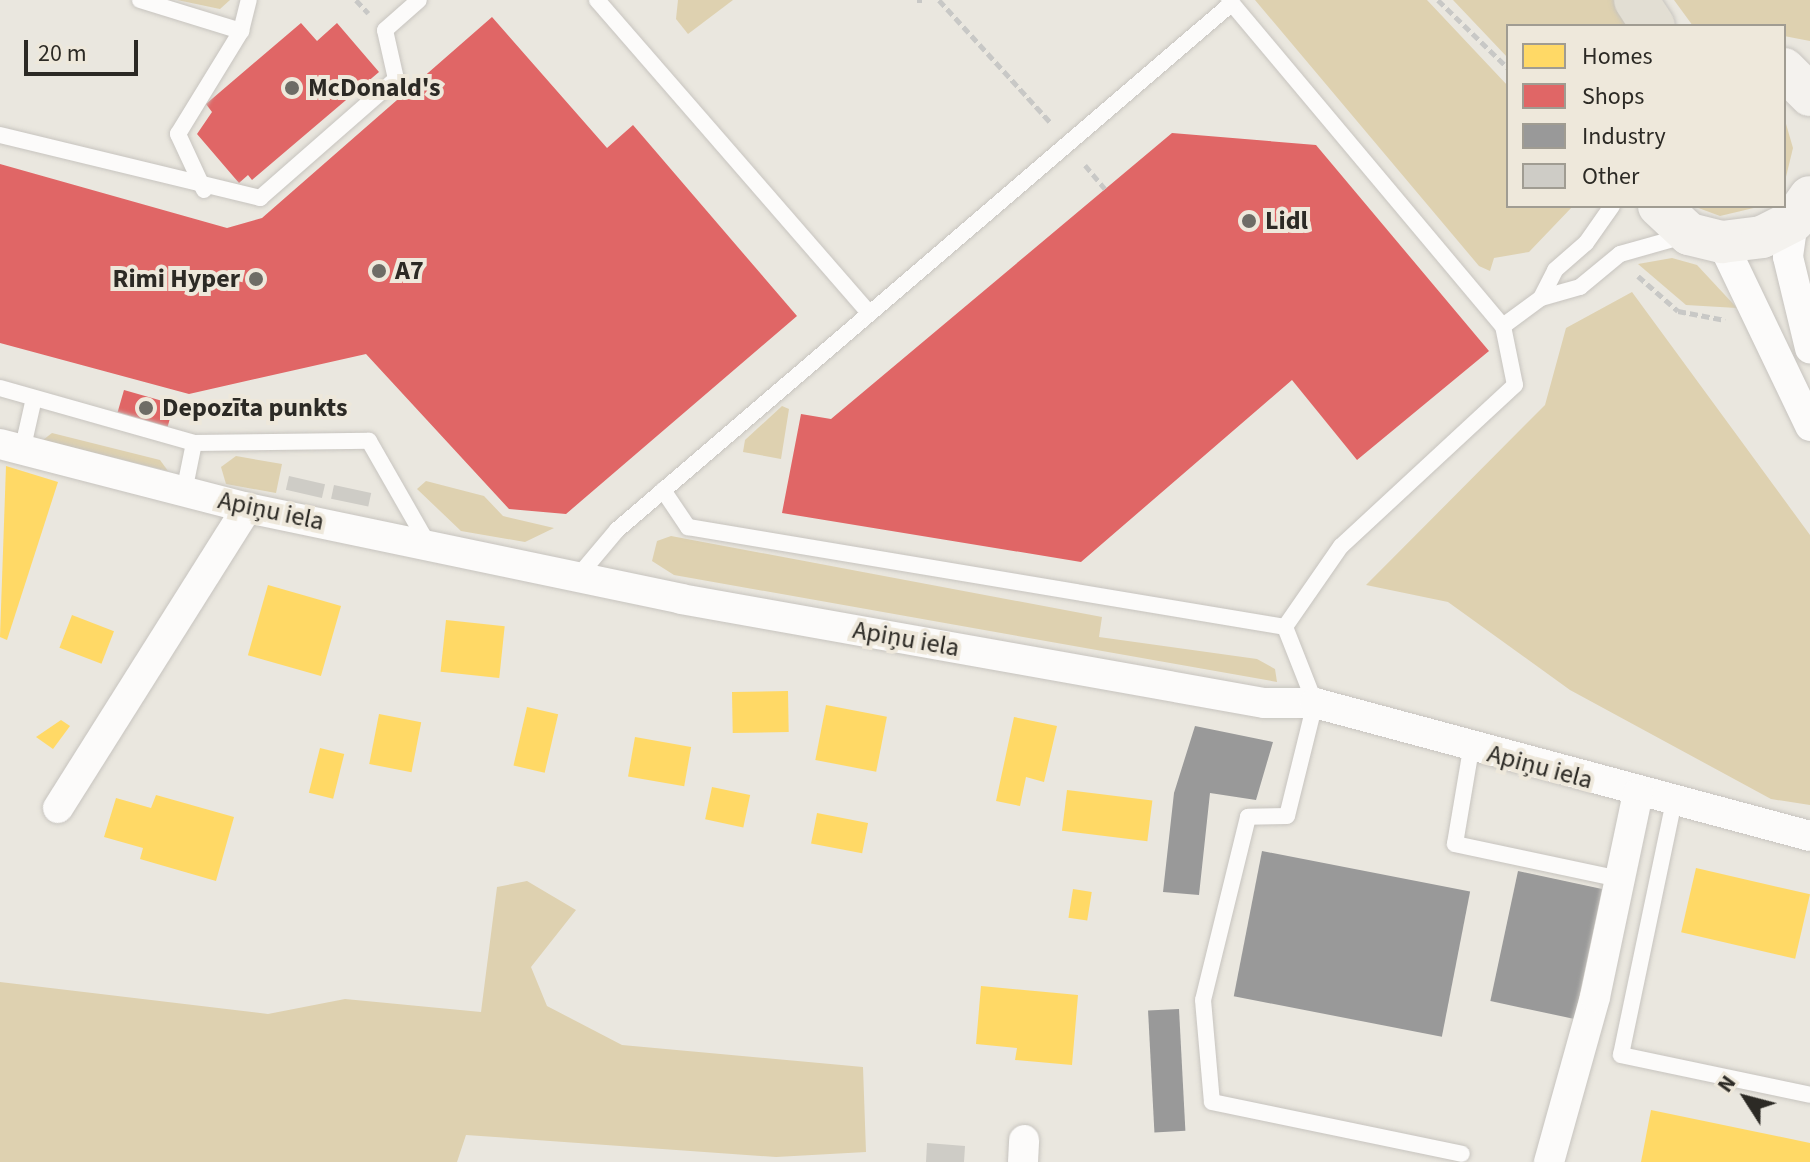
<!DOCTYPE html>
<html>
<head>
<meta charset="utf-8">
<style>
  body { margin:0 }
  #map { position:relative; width:1810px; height:1162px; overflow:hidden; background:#eae7df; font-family:"Source Sans 3",sans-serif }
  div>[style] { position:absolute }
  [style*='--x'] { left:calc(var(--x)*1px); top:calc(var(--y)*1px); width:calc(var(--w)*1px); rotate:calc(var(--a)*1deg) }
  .green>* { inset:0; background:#ded1b0 }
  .homes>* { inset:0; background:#ffd966; transform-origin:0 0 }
  .shops>* { inset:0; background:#e06666; transform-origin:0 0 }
  .industry>* { inset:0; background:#999; transform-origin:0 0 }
  .building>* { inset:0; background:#ceccc6; transform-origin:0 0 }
  .path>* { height:5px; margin-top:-2.5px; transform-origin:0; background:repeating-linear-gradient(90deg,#c8c8c6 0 8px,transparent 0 12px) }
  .roads { filter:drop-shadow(0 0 2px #c7c4bf) drop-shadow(0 0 2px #c7c4bf) }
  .lane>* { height:16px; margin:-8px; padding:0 8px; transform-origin:8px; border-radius:8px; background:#fcfbfa }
  .street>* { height:30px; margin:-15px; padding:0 15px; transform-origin:15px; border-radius:15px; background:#fcfbfa }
  .secondary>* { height:42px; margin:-21px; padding:0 21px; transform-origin:21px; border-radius:21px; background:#f4f2ee }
  .highway>* { height:44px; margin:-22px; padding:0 22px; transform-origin:22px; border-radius:22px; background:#e2ded3 }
  .dots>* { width:22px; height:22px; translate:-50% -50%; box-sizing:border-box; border:4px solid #eee8db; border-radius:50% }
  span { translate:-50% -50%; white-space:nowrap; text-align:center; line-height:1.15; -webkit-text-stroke:8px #eee8db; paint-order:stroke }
  .poi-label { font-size:26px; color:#2c2a25; font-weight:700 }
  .left { translate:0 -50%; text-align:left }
  .right { translate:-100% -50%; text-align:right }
  .street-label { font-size:26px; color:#2c2a25 }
  .legend { position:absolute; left:1506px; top:24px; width:280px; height:184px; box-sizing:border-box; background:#eee8db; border:2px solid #a09c92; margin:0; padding:10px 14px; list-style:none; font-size:24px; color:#2c2a25 }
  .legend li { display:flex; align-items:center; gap:16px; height:40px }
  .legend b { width:40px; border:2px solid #a09c92 }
  .north { position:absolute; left:1706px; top:1058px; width:80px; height:80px; -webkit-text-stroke:6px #eee8db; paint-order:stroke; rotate:306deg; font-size:22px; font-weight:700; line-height:32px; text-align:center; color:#2c2a25 }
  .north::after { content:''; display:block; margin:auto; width:28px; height:36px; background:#2c2a25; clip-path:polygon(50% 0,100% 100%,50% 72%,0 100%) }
  .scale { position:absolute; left:24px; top:40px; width:114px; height:36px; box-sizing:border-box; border:4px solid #2c2a25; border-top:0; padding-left:10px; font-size:24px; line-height:28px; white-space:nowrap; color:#2c2a25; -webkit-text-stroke:6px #eee8db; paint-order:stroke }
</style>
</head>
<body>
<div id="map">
  <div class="green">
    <div style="clip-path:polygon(177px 0,230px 0,220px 9px)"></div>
    <div style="clip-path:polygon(678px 0,733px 0,688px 34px,676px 19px)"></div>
    <div style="clip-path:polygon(1255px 0,1427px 0,1508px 86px,1508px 206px,1573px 206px,1529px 252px,1494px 258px,1490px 271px,1479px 266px)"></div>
    <div style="clip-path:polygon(1453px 0,1614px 0,1626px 26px,1508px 26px,1508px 58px)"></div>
    <div style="clip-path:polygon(1674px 0,1810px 0,1810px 41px,1784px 36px,1784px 26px,1693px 26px)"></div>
    <div style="clip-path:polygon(1784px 117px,1793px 148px,1784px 185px)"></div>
    <div style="clip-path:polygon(1693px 206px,1762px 206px,1720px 216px)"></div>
    <div style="clip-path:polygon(1672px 258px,1697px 265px,1737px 308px,1686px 305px,1638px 264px)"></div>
    <div style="clip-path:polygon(1632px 292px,1810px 535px,1810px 805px,1771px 799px,1570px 690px,1448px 602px,1366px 585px,1545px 405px,1566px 328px)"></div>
    <div style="clip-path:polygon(782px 406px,789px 409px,781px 459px,743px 452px,745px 440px)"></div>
    <div style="clip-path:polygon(52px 433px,160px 460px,168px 471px,43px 440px)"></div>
    <div style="clip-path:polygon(236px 456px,282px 464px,276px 493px,226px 484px,221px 467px)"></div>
    <div style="clip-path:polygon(426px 481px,484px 496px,503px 516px,554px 528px,525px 542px,461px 531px,417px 489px)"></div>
    <div style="clip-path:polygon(671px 536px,1102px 617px,1099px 637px,1257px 659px,1275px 669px,1277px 682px,674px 575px,652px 561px,657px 541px)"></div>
    <div style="clip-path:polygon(527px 881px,576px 910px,531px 967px,547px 1006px,622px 1045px,863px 1067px,866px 1152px,776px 1157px,466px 1135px,457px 1162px,0 1162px,0 982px,268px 1014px,345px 999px,481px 1012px,497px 887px)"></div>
  </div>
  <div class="homes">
    <div style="clip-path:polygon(6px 466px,58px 482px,7px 640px,0 637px)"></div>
    <div style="left:268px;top:585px;width:76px;height:73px;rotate:16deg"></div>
    <div style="left:72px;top:615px;width:45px;height:35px;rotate:21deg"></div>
    <div style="left:446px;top:620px;width:59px;height:52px;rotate:6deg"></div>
    <div style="left:788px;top:691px;width:41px;height:56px;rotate:89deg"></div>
    <div style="left:826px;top:705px;width:62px;height:56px;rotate:11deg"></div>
    <div style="left:527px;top:707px;width:32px;height:60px;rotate:13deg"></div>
    <div style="left:379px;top:714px;width:43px;height:51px;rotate:11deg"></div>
    <div style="clip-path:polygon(1014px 717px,1057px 726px,1044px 782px,1026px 777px,1020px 806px,996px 801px)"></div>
    <div style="clip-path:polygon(61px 720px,70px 726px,53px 749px,36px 737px)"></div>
    <div style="left:635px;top:737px;width:57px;height:40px;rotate:10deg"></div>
    <div style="left:320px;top:748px;width:25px;height:46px;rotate:14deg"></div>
    <div style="left:712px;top:787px;width:39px;height:33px;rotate:12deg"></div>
    <div style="left:1067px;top:790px;width:86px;height:41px;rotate:7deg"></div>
    <div style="clip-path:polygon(156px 795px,234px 817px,216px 881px,140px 859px,143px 848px,104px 837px,116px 798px,151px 808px)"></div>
    <div style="left:817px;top:813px;width:52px;height:31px;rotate:11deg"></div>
    <div style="left:1696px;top:868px;width:117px;height:66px;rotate:13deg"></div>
    <div style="left:1073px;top:889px;width:19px;height:29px;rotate:9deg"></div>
    <div style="clip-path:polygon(981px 986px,1078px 995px,1072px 1065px,1015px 1060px,1017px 1048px,976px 1044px)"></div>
    <div style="clip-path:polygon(1651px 1110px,1810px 1143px,1810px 1162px,1641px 1162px)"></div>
  </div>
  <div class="shops">
    <div style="clip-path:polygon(492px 17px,607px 148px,633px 125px,797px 316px,566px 514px,509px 509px,366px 354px,189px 394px,0 343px,0 164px,227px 228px,262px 218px)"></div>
    <div style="clip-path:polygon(301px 23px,317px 41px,337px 23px,379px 72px,252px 180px,248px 175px,239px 183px,197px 134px,212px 112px,206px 104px)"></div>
    <div style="clip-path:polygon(1172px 133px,1316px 145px,1489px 351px,1357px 460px,1292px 380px,1081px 562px,782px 513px,801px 414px,831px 419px)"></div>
    <div style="left:124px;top:390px;width:52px;height:23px;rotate:16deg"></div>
  </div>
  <div class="industry">
    <div style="clip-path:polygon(1195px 726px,1273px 742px,1256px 800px,1210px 793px,1199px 895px,1163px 892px,1174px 793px)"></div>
    <div style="left:1262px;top:851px;width:212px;height:148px;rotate:11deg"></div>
    <div style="left:1518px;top:871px;width:86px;height:133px;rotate:12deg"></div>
    <div style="left:1179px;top:1009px;width:122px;height:31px;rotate:87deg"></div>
  </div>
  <div class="building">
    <div style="left:289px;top:476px;width:37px;height:14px;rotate:13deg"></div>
    <div style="left:334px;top:485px;width:38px;height:14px;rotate:12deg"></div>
    <div style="clip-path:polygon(927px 1143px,965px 1146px,964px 1162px,926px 1162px)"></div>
  </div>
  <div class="path">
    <div style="--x:356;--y:0;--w:18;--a:47"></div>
    <div style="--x:917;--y:0;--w:5;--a:0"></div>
    <div style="--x:939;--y:0;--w:166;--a:47.7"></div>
    <div style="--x:1438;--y:0;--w:98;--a:44.2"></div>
    <div style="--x:1085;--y:165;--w:31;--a:50"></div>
    <div style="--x:1638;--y:276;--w:53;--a:41.2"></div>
    <div style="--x:1678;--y:311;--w:48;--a:10.8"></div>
  </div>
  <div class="roads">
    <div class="lane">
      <div style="--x:140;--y:0;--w:106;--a:17.1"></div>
      <div style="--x:597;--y:0;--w:415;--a:49"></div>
      <div style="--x:1229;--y:0;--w:426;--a:50"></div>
      <div style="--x:1503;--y:326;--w:60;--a:78.5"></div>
      <div style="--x:1515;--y:385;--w:237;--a:137.2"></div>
      <div style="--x:1341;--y:546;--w:98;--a:124.7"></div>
      <div style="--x:1285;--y:627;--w:82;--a:68.5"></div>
      <div style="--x:1315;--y:703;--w:116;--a:103.9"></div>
      <div style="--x:1287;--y:816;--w:39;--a:179"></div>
      <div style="--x:1248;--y:817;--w:188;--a:103.8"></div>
      <div style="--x:1203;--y:1000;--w:102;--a:85"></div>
      <div style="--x:1212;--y:1102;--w:255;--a:11.7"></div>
      <div style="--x:0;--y:135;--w:268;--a:13.6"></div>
      <div style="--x:260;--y:198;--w:181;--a:-41.2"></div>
      <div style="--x:396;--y:79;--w:50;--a:-102.7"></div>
      <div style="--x:385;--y:30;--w:45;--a:-41.4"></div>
      <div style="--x:204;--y:190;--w:62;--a:-114.9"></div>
      <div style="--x:178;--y:134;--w:121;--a:-58.5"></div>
      <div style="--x:241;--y:31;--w:32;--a:-76"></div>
      <div style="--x:1541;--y:298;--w:31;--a:-63"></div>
      <div style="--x:1555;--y:270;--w:41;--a:-41.1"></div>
      <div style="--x:1586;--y:243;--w:45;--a:-54.9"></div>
      <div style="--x:1503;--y:326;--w:47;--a:-36.4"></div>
      <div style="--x:1541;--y:298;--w:41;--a:-15.8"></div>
      <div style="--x:1580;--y:287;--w:52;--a:-39.5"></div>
      <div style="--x:1620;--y:254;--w:66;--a:-15.7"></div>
      <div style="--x:0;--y:388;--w:202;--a:15.8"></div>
      <div style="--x:194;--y:443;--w:175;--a:-0.7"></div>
      <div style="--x:369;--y:441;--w:119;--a:60.2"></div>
      <div style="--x:22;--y:451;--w:54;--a:-77.2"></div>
      <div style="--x:663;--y:490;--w:45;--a:56"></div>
      <div style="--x:688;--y:527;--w:605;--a:9.51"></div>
      <div style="--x:184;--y:492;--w:50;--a:-78.5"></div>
      <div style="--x:580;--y:574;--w:57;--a:-49.9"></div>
      <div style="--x:617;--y:530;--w:810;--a:-40.59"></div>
      <div style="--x:1471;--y:749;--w:96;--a:99.6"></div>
      <div style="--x:1455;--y:844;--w:173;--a:12"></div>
      <div style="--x:1674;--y:801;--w:259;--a:101.8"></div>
      <div style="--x:1621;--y:1055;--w:193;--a:11.9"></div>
    </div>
    <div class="street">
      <div style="--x:1793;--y:221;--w:36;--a:98"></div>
      <div style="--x:1788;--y:257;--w:94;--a:76.4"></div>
      <div style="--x:1722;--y:242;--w:204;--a:64.4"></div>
      <div style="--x:0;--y:444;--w:255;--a:14.5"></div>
      <div style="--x:247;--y:508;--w:443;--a:11.8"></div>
      <div style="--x:681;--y:599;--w:592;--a:10.11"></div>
      <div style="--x:1264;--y:703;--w:51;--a:0"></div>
      <div style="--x:1315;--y:703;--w:513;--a:15.04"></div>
      <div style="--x:58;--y:808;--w:355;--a:-57.8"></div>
      <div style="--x:1023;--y:1162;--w:22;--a:-87"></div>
      <div style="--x:1549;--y:1162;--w:171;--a:-74.4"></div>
      <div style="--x:1595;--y:997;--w:208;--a:-78.1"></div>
    </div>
    <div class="secondary">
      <div style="--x:1784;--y:69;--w:37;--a:45"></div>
      <div style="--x:1659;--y:206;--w:41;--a:43"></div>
      <div style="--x:1689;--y:234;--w:34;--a:14"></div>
      <div style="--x:1722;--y:242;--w:40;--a:-7.1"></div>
      <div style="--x:1762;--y:237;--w:35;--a:-27"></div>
      <div style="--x:1793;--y:221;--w:29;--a:-55"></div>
    </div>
    <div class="highway">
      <div style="--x:1636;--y:0;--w:31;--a:57"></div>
    </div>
  </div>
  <div class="dots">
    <div style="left:292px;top:88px;background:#6e6c66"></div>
    <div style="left:1249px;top:221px;background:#6e6c66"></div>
    <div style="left:379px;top:271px;background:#6e6c66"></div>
    <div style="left:256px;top:279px;background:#6e6c66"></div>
    <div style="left:146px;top:408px;background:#6e6c66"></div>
  </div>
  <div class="poi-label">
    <span class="left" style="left:308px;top:88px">McDonald's</span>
    <span class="left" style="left:1265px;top:221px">Lidl</span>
    <span class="left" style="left:395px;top:271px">A7</span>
    <span class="right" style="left:240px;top:279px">Rimi Hyper</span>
    <span class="left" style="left:162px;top:408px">Depozīta punkts</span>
  </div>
  <div class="street-label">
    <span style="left:271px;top:511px;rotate:12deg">Apiņu iela</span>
    <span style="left:906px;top:639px;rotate:10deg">Apiņu iela</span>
    <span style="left:1540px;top:767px;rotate:15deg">Apiņu iela</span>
  </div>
  <ul class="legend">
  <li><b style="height:22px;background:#ffd966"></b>Homes</li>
  <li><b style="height:22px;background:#e06666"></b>Shops</li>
  <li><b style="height:22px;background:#999"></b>Industry</li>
  <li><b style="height:22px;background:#ceccc6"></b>Other</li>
  </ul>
  <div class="north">N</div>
  <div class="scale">20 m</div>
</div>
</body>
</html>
